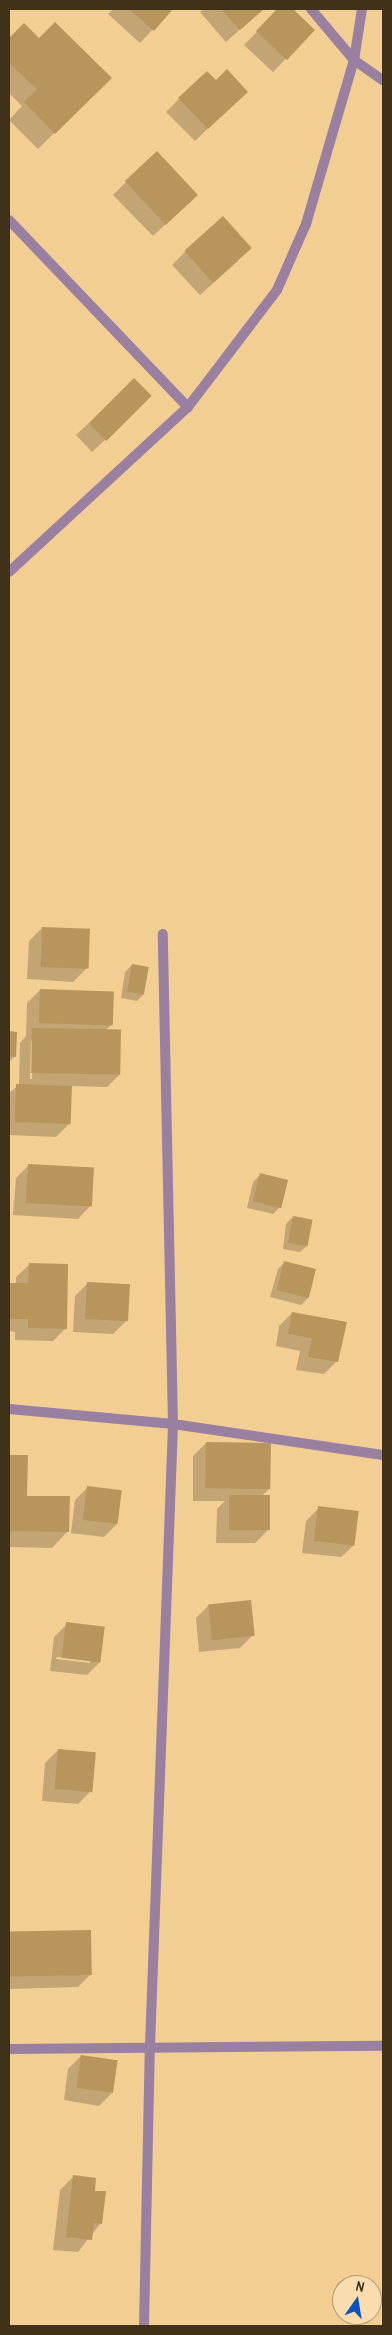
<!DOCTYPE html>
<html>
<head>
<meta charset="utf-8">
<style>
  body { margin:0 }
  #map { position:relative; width:392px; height:2335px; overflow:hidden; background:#f3ce93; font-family:"Archivo Narrow",sans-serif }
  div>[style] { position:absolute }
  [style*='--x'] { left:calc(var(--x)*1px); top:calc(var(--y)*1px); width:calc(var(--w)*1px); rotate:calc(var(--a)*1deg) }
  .shadow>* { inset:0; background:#0003 }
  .building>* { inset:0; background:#b7955b; transform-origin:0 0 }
  .minor>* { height:10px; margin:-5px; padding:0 5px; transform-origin:5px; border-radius:5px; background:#997fa0 }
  span { translate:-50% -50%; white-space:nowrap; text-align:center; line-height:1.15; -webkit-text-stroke:4px #faddae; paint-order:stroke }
  .frame { position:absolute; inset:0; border:10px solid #403219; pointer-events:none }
  .north { position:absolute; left:332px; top:2275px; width:50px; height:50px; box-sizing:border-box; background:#faddae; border:1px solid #b09972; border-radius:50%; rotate:13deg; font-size:14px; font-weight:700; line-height:20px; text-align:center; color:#403219 }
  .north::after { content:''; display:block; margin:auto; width:18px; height:22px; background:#0854be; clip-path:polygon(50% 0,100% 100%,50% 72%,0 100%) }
</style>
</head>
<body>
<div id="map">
  <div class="shadow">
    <div style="clip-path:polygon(113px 9px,172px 9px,140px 43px,108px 14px)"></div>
    <div style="clip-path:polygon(203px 9px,263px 9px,226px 42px,200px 12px)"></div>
    <div style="clip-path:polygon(279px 9px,291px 9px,314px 30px,273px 72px,244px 45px)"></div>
    <div style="clip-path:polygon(24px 24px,39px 40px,110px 78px,38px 149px,9px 120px,22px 106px,9px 93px,9px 39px)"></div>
    <div style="clip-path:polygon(179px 99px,233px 104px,195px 141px,166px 112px)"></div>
    <div style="clip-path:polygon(126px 182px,183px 208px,153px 236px,113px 195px)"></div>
    <div style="clip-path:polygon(185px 252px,238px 261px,200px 295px,172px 265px)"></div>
    <div style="clip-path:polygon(138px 409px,92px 452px,76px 435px,89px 423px)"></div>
    <div style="clip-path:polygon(42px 928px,86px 969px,73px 982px,27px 979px,29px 941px)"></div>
    <div style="clip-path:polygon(132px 965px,144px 994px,137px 1001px,121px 998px,125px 972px)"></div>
    <div style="clip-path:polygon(evenodd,40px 990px,112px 1024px,105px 1031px,120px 1074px,107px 1087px,71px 1086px,69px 1124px,56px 1137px,9px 1135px,9px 1093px,19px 1085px,20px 1043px,26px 1036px,27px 1003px,40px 990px,31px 1041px,33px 1041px,32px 1079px,30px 1079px,31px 1041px)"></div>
    <div style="clip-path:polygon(9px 1032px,16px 1033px,15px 1056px,9px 1062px)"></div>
    <div style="clip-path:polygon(29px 1165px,90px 1206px,78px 1219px,13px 1215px,16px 1178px)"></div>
    <div style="clip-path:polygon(260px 1175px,286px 1181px,280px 1207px,273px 1214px,247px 1208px,253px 1182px)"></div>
    <div style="clip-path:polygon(293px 1217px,308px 1245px,300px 1252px,283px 1249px,286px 1224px)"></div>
    <div style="clip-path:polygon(285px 1262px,308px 1298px,301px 1305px,270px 1297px,278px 1269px)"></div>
    <div style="clip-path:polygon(29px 1265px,66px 1328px,53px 1341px,15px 1340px,15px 1332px,9px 1331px,9px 1284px,16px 1284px,16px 1277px)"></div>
    <div style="clip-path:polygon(88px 1283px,126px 1321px,113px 1334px,73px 1332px,75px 1296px)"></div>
    <div style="clip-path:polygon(292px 1313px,337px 1361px,324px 1374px,296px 1370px,300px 1351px,276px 1346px,279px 1326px)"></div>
    <div style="clip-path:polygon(206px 1443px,269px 1489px,262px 1496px,268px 1530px,255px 1543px,216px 1543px,217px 1509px,225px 1501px,193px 1501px,193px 1456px)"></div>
    <div style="clip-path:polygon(9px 1456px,26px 1457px,26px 1497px,68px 1531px,52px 1548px,9px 1547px)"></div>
    <div style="clip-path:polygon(88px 1487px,117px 1524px,104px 1537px,71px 1533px,75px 1500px)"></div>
    <div style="clip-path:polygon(319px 1508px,354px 1545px,341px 1557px,302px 1553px,306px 1521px)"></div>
    <div style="clip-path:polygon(209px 1605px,253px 1635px,240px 1648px,199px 1652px,196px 1618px)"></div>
    <div style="clip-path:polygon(evenodd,67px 1624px,100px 1662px,87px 1675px,50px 1671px,54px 1637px,67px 1624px,57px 1657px,90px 1660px,90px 1663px,56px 1659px,57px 1657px)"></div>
    <div style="clip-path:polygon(58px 1750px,91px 1791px,78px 1804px,42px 1801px,45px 1763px)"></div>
    <div style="clip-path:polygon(90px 1932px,91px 1974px,78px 1987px,9px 1989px,9px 1934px)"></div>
    <div style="clip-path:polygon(81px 2056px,112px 2093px,99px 2106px,64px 2100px,68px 2069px)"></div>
    <div style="clip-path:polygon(73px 2177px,94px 2192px,101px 2223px,78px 2252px,53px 2250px,60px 2190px)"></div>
  </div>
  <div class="building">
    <div style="clip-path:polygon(129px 9px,173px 9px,154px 31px)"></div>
    <div style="clip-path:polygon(221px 9px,264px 9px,240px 30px)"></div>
    <div style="clip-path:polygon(277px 9px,293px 9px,315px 30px,287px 60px,256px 31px)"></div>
    <div style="clip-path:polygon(55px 22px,112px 78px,55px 134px,24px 102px,37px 89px,9px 63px,9px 38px,24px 23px,39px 38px)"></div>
    <div style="clip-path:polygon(227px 69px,248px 92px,208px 129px,178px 98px,207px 71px,216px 80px)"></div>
    <div style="left:157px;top:151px;width:60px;height:44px;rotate:47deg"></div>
    <div style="left:223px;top:216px;width:43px;height:52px;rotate:48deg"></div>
    <div style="left:134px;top:378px;width:25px;height:64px;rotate:45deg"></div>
    <div style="left:42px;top:927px;width:48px;height:40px;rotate:2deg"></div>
    <div style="left:132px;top:964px;width:17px;height:28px;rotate:10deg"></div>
    <div style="left:40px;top:989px;width:74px;height:34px;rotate:2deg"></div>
    <div style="left:32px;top:1028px;width:89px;height:45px;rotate:1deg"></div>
    <div style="clip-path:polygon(9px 1031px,17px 1032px,16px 1057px,9px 1056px)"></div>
    <div style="left:16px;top:1084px;width:56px;height:38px;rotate:2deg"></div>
    <div style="left:28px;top:1164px;width:66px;height:39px;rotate:3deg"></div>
    <div style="left:260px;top:1173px;width:29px;height:29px;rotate:14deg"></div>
    <div style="left:293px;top:1216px;width:20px;height:27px;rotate:11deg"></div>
    <div style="left:284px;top:1261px;width:33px;height:30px;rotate:14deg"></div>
    <div style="clip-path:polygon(29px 1263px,68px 1264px,67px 1329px,28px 1328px,28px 1319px,9px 1319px,9px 1283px,28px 1283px)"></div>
    <div style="left:87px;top:1282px;width:43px;height:37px;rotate:3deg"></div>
    <div style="clip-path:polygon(292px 1312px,347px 1322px,338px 1362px,308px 1357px,312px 1338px,288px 1334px)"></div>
    <div style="left:206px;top:1442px;width:65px;height:46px;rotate:1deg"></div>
    <div style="clip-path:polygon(9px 1455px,28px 1455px,27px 1496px,70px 1496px,69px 1532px,9px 1531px)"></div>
    <div style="left:87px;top:1486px;width:35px;height:34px;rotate:7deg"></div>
    <div style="left:229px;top:1495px;width:41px;height:35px"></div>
    <div style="left:318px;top:1506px;width:41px;height:35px;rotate:7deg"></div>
    <div style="left:251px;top:1600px;width:36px;height:43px;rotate:84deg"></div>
    <div style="left:66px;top:1622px;width:39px;height:36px;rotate:7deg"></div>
    <div style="left:58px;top:1749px;width:38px;height:40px;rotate:5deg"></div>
    <div style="left:91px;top:1930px;width:45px;height:82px;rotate:89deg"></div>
    <div style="left:81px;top:2055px;width:37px;height:33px;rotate:8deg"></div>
    <div style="clip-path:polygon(73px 2175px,96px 2178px,95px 2191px,106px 2191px,102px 2224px,94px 2223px,92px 2240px,66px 2237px)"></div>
  </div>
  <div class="minor">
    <div style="--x:311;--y:9;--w:67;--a:49.9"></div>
    <div style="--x:354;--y:60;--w:35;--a:35"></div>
    <div style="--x:9;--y:220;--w:259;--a:46.3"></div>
    <div style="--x:9;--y:572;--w:243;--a:-42.7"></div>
    <div style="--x:188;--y:407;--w:147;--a:-52.7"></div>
    <div style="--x:277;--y:290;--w:72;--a:-66.3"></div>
    <div style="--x:306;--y:224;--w:171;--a:-73.7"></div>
    <div style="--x:354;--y:60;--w:52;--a:-81.1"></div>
    <div style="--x:9;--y:1409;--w:165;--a:5.2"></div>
    <div style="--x:173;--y:1424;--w:212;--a:8.4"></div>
    <div style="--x:9;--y:2049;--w:374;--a:-0.5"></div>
    <div style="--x:144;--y:2326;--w:280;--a:-88.8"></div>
    <div style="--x:150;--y:2046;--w:622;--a:-87.88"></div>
    <div style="--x:173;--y:1424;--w:490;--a:-91.2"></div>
  </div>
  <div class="frame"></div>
  <div class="north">N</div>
</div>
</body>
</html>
